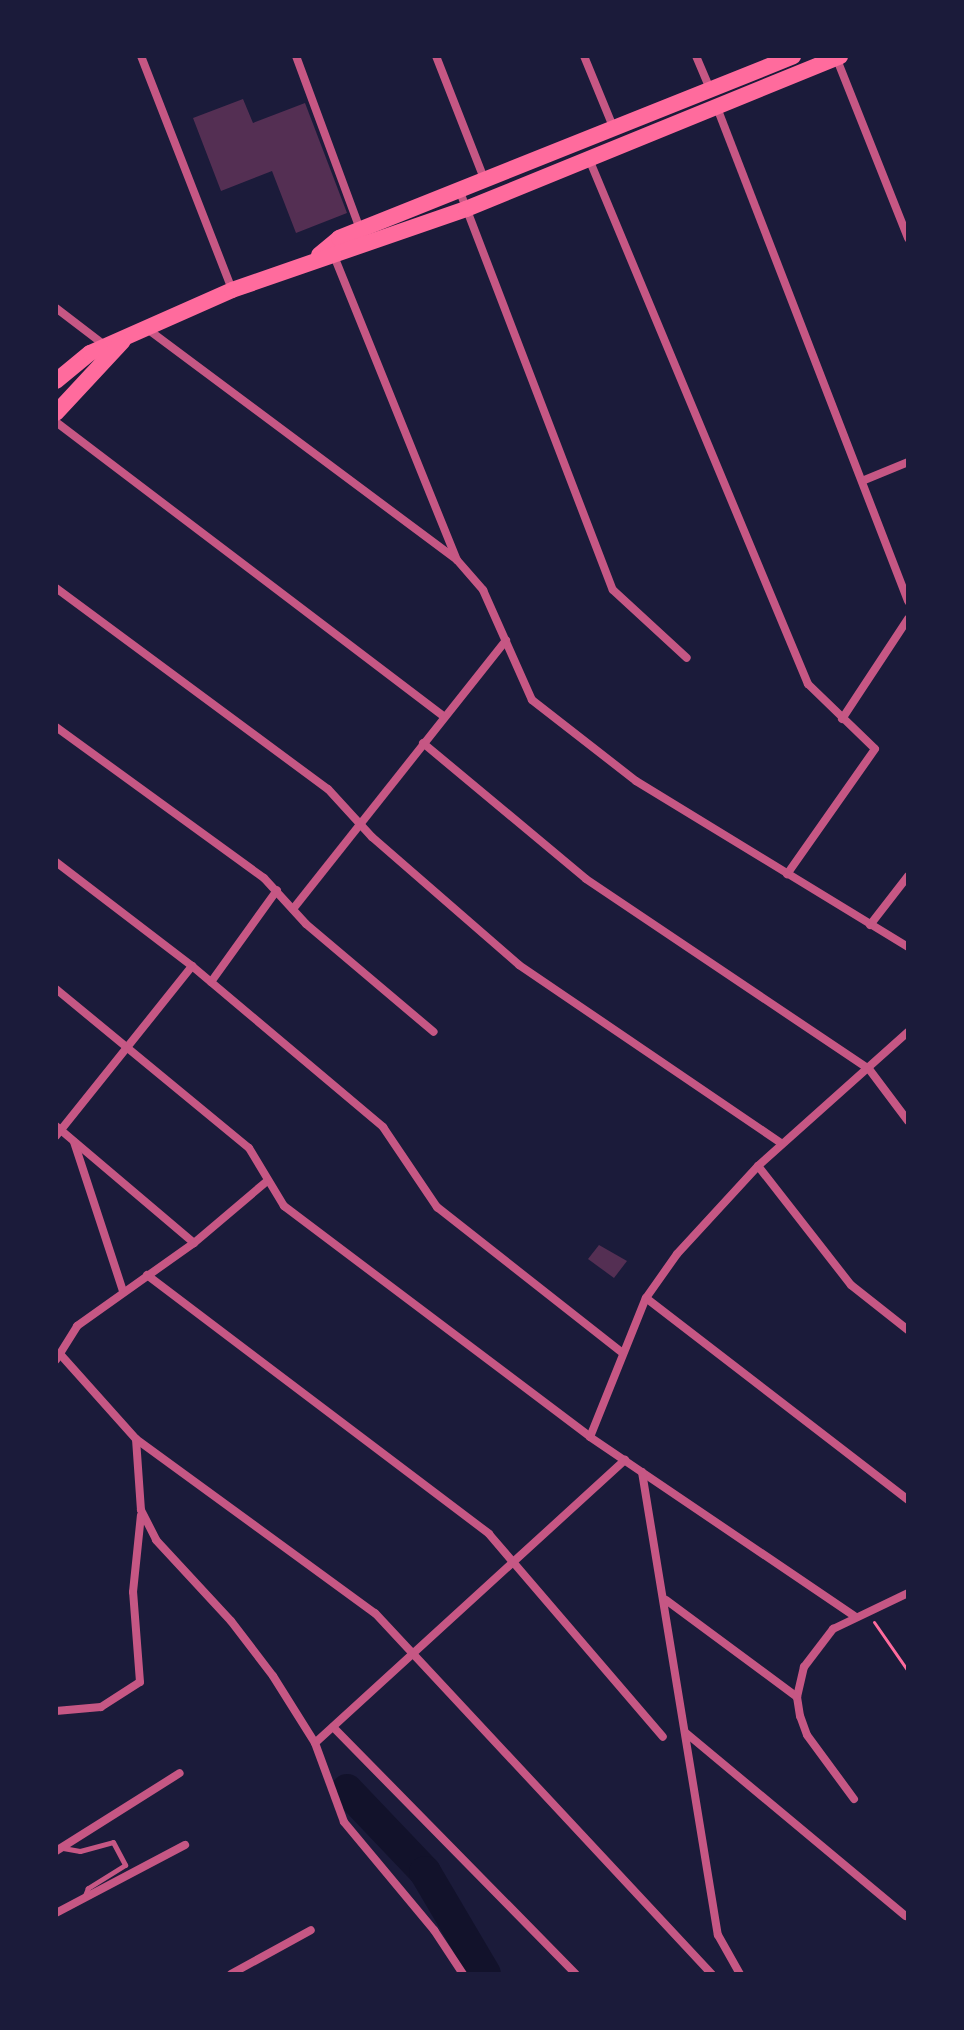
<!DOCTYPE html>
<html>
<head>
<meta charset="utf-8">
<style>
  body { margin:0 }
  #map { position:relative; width:964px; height:2030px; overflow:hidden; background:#1b1b3a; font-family:Helvetica,sans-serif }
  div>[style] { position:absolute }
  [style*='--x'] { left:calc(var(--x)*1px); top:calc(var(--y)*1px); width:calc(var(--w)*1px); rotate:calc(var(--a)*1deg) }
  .river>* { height:32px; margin:-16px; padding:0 16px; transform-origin:16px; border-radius:16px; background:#12122b }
  .building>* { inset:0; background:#542f53 }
  .path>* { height:3px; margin:-1.5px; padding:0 1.5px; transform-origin:1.5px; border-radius:1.5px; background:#ff6b9d }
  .service>* { height:5px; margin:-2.5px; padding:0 2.5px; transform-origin:2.5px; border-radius:2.5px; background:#c65784 }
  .minor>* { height:8px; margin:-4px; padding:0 4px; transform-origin:4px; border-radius:4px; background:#c65784 }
  .secondary>* { height:16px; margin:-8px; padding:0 8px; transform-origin:8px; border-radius:8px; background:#ff6b9d }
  span { translate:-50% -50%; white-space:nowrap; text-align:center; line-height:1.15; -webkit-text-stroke:8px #1b1b3a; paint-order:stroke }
  .frame { position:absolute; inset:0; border:58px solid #1b1b3a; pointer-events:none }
</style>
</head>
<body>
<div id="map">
  <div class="river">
    <div style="--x:347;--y:1790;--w:113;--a:46.4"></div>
    <div style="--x:425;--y:1872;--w:118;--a:59.5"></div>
  </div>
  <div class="building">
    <div style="clip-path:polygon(243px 99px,253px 123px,305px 103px,347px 213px,296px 233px,272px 171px,221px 191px,193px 118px)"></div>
    <div style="clip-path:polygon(599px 1245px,627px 1261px,614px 1278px,588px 1259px)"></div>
  </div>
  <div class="path">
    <div style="--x:874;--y:1622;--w:60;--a:55.2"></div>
  </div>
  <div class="service">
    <div style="--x:63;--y:1848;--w:17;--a:10"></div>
    <div style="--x:80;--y:1851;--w:34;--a:-15"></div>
    <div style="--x:113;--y:1842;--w:26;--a:62"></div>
    <div style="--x:125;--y:1865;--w:44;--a:148.1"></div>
    <div style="--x:88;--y:1888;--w:11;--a:112"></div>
  </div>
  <div class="minor">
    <div style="--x:141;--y:56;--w:251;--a:68.7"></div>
    <div style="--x:296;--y:56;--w:184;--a:69.7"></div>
    <div style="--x:436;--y:56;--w:134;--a:68.6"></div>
    <div style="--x:584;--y:56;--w:79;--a:67.7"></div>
    <div style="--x:696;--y:56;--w:39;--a:67"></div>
    <div style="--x:836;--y:57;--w:195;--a:68.3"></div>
    <div style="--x:716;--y:105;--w:532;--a:68.84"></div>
    <div style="--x:589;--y:159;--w:569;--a:67.36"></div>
    <div style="--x:808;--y:684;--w:93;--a:44.1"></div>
    <div style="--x:875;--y:749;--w:153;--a:125.1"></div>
    <div style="--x:460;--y:192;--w:426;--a:69"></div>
    <div style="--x:613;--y:590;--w:100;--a:42.6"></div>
    <div style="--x:334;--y:256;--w:328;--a:68"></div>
    <div style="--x:457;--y:560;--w:40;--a:49"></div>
    <div style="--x:483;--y:590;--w:120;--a:66"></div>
    <div style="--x:532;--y:700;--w:132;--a:37.9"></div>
    <div style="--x:636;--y:781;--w:319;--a:31.4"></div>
    <div style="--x:56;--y:308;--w:64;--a:37.4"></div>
    <div style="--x:146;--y:328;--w:387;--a:36.7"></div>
    <div style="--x:56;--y:422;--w:487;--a:37.2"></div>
    <div style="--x:862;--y:481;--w:50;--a:-22.4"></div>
    <div style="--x:56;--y:588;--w:338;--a:36.5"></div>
    <div style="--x:328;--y:789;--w:65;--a:47.5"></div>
    <div style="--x:372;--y:837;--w:195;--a:41"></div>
    <div style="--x:519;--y:965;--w:318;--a:34.2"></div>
    <div style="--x:842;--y:719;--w:120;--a:-56.6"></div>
    <div style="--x:56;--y:727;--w:257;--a:36"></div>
    <div style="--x:264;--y:878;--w:62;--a:47.6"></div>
    <div style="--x:306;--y:924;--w:167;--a:40.2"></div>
    <div style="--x:423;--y:743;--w:212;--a:39.8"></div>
    <div style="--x:586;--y:879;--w:341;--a:33.9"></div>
    <div style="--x:869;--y:1069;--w:65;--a:53.1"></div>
    <div style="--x:56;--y:862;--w:171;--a:37.4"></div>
    <div style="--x:192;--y:966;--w:250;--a:40.1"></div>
    <div style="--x:383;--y:1127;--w:97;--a:56"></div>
    <div style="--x:437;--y:1207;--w:234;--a:38.2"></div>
    <div style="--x:293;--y:909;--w:343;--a:-51.6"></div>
    <div style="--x:870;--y:925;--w:62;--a:-52.2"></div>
    <div style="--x:211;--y:982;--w:113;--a:-54.3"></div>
    <div style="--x:56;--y:989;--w:250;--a:39.5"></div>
    <div style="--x:249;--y:1148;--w:68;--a:58.9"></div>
    <div style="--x:284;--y:1206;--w:383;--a:37"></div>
    <div style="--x:590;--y:1437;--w:319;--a:34.1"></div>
    <div style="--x:56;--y:1126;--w:181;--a:40.3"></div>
    <div style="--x:56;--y:1136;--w:218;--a:-51.3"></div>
    <div style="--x:74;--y:1142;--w:157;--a:71.8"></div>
    <div style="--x:758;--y:1166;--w:151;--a:52"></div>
    <div style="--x:851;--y:1285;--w:73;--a:38.3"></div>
    <div style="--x:147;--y:1275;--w:429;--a:37.1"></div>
    <div style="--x:489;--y:1534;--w:267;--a:49.4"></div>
    <div style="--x:646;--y:1298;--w:331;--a:37.6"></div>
    <div style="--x:60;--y:1354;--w:114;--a:48.2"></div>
    <div style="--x:136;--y:1439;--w:296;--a:36.1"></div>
    <div style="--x:375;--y:1613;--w:494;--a:47"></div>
    <div style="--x:56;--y:1360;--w:40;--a:-58"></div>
    <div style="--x:77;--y:1326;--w:143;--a:-35.4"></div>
    <div style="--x:194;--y:1243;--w:94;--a:-40.3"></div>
    <div style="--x:590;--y:1437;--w:150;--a:-68.1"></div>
    <div style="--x:646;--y:1298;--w:54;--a:-54.8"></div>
    <div style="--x:677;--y:1254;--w:120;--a:-47.4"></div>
    <div style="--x:758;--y:1166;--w:201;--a:-41.8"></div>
    <div style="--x:136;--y:1439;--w:71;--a:86"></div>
    <div style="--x:141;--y:1510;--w:34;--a:63"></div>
    <div style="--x:156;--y:1540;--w:110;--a:47.2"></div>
    <div style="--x:231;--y:1621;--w:69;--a:52.6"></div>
    <div style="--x:273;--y:1676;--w:79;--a:57.9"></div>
    <div style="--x:315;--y:1743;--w:84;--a:69.8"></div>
    <div style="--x:344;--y:1822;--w:141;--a:50.2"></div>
    <div style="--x:434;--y:1930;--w:53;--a:56.6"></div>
    <div style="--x:642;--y:1472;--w:469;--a:80.7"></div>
    <div style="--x:718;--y:1935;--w:45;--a:60.6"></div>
    <div style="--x:666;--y:1600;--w:163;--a:36.5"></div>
    <div style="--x:56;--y:1711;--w:45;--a:-5.1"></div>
    <div style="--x:101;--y:1707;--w:46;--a:-32.7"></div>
    <div style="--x:140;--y:1682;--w:90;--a:-94.4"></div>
    <div style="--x:133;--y:1592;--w:77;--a:-84.1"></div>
    <div style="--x:333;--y:1727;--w:346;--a:45.5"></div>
    <div style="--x:686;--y:1733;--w:286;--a:39.8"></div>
    <div style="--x:315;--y:1743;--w:420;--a:-42.4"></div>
    <div style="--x:854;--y:1799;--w:79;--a:-126.3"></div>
    <div style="--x:807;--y:1735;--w:20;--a:-110"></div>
    <div style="--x:800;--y:1716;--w:19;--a:-99"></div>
    <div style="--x:797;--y:1697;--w:31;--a:-77"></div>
    <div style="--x:804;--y:1667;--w:48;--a:-52.7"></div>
    <div style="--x:833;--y:1629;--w:83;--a:-25.6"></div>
    <div style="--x:56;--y:1851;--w:146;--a:-32.2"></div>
    <div style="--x:56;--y:1913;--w:146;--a:-27.8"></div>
    <div style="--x:231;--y:1974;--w:91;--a:-28.8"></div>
  </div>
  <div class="secondary">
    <div style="--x:319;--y:255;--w:26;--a:-40"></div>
    <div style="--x:339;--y:238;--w:489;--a:-21.8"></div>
    <div style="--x:56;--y:381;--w:44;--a:-39.5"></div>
    <div style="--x:90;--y:353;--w:155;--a:-23.9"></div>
    <div style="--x:232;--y:290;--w:248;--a:-19.1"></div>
    <div style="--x:466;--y:209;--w:404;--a:-22.2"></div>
    <div style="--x:56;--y:413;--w:98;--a:-47.1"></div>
  </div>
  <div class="frame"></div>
</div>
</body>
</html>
